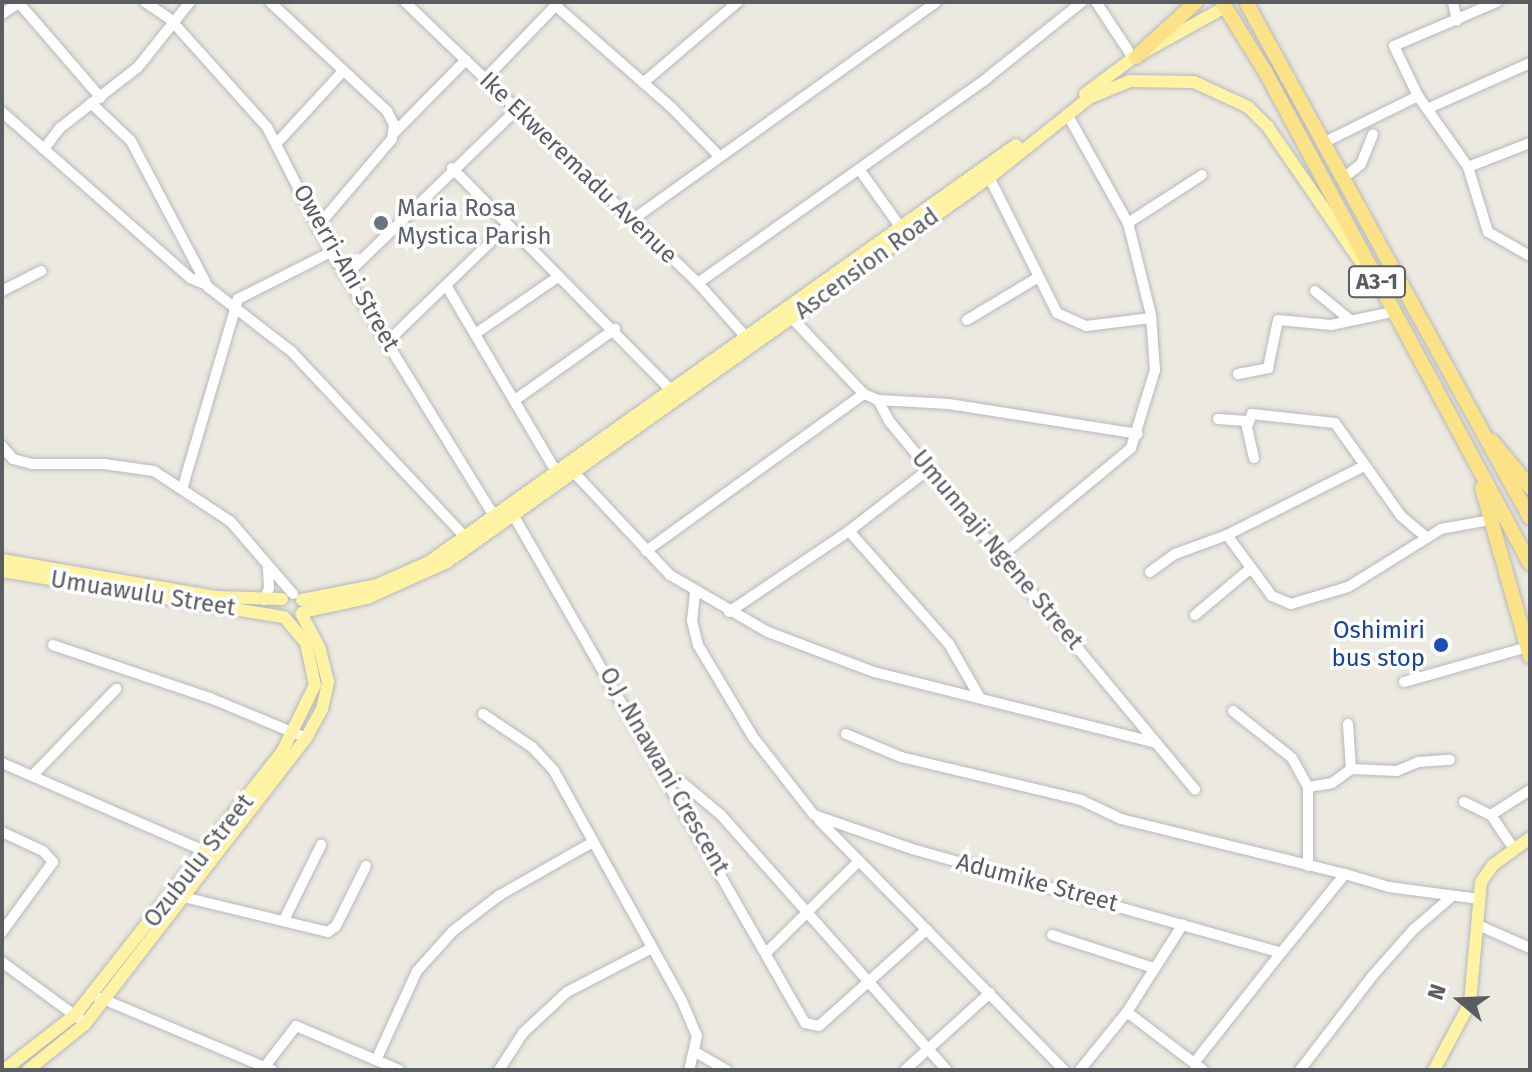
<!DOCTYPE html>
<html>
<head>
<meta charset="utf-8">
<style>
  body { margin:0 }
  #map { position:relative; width:1532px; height:1072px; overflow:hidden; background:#ece9e0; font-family:"Fira Sans",sans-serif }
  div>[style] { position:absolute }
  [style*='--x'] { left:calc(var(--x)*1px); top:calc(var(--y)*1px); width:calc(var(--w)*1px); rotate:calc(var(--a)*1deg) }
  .roads { filter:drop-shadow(0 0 2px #b6b8bd) drop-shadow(0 0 2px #b6b8bd) }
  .minor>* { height:10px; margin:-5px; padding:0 5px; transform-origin:5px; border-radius:5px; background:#fff }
  .major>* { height:12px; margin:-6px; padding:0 6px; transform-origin:6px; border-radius:6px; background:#fef2a3 }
  .highway>* { height:14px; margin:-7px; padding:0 7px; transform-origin:7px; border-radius:7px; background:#fbe287 }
  .dots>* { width:22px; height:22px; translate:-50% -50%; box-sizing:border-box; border:4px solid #fff; border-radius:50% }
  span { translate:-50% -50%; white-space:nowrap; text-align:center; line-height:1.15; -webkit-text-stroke:7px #fff; paint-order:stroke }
  .shield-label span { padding:2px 6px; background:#fff; border:2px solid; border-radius:6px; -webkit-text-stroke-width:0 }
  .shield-label { font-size:22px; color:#595c61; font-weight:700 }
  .street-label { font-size:24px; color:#595c61 }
  .worship-label { font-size:24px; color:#5b616d }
  .left { translate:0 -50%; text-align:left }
  .transit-label { font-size:24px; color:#164399 }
  .right { translate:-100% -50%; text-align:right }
  .frame { position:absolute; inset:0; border:4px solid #595c61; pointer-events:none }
  .north { position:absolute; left:1420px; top:960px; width:80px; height:80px; -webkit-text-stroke:6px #fff; paint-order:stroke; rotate:289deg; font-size:22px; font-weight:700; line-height:32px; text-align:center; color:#595c61 }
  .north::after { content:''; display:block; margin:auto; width:28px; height:36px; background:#595c61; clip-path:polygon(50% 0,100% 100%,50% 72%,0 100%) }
</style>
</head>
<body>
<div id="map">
  <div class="roads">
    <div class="minor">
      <div style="--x:145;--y:2;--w:30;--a:34"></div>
      <div style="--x:170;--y:19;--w:145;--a:48.1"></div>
      <div style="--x:267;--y:127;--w:140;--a:62.9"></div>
      <div style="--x:331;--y:252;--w:317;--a:58.3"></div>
      <div style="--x:270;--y:2;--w:160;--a:43"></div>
      <div style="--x:387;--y:111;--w:16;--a:63"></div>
      <div style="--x:394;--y:125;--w:14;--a:98"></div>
      <div style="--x:392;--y:139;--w:116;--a:130.4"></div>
      <div style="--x:405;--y:2;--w:406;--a:43.8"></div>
      <div style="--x:698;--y:283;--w:72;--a:48.4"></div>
      <div style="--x:1096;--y:2;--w:67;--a:56.5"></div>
      <div style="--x:1453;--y:2;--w:19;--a:78"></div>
      <div style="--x:1497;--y:2;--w:112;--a:156.9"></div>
      <div style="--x:1394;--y:46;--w:55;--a:64.4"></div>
      <div style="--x:1418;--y:96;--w:87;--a:54.8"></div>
      <div style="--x:1468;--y:167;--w:68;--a:72.9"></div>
      <div style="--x:1488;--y:232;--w:48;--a:29.7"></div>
      <div style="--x:555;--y:5;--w:154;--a:41.3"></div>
      <div style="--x:671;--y:107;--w:70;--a:45.6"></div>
      <div style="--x:2;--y:14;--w:20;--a:-33"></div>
      <div style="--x:19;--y:3;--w:125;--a:49.2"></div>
      <div style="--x:485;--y:79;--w:105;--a:-46.2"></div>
      <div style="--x:643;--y:83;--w:125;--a:-40.5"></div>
      <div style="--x:91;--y:103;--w:55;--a:43.5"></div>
      <div style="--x:131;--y:141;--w:165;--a:62.2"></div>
      <div style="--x:208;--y:287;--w:106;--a:37.7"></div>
      <div style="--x:292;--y:352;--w:253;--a:46.9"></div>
      <div style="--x:1429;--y:108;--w:111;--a:-24"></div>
      <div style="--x:2;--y:112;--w:251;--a:41.4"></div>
      <div style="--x:190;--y:278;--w:16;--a:22"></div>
      <div style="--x:395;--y:132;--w:101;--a:-45.4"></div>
      <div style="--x:1323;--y:143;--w:106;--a:-26.3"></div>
      <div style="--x:276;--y:144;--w:100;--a:-47.4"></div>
      <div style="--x:44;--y:149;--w:26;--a:-53"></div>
      <div style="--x:60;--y:128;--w:99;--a:-38"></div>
      <div style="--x:138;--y:67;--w:83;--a:-51.3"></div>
      <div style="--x:1468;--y:167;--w:66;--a:-21.2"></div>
      <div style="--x:452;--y:168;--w:312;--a:45.4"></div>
      <div style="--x:859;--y:169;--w:77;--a:54.5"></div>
      <div style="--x:986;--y:171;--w:159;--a:63.4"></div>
      <div style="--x:1057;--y:313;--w:32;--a:24"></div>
      <div style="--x:1086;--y:326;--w:66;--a:-6.9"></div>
      <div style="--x:1342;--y:179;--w:24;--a:-38"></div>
      <div style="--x:1361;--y:164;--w:32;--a:-68"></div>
      <div style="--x:632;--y:220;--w:374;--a:-35.6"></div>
      <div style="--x:1128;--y:223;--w:88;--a:-33"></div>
      <div style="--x:348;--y:273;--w:234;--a:-44.1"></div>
      <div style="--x:698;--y:283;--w:354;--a:-35.3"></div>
      <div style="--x:987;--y:78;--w:122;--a:-38.7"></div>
      <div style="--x:447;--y:287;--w:222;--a:59.4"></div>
      <div style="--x:2;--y:291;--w:44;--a:-27.1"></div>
      <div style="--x:1315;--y:291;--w:45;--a:39.6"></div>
      <div style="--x:788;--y:314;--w:110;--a:46.5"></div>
      <div style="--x:864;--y:394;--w:15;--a:23"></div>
      <div style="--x:878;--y:400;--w:24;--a:62"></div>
      <div style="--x:889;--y:421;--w:479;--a:50.3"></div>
      <div style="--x:967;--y:320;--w:82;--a:-31"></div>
      <div style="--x:475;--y:334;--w:102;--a:-34.6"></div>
      <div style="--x:388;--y:341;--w:167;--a:-44"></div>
      <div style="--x:1238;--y:374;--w:31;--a:-11"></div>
      <div style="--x:1268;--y:368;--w:49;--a:-78.2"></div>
      <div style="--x:1278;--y:320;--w:53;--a:5.4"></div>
      <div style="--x:1331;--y:325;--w:62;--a:-12"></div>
      <div style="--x:515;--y:400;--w:123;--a:-35.4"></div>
      <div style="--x:878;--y:400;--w:71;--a:3.2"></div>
      <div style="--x:949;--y:404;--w:191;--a:9"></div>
      <div style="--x:1218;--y:419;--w:29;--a:4"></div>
      <div style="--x:2;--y:446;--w:17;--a:50"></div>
      <div style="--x:13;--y:459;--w:20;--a:15"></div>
      <div style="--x:32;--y:464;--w:72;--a:0"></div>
      <div style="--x:104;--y:464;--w:50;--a:8"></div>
      <div style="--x:154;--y:471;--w:92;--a:33.5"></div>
      <div style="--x:231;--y:522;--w:95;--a:49.3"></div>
      <div style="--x:1254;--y:458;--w:32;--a:-103"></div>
      <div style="--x:1247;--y:427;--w:14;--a:-69"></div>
      <div style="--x:1252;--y:414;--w:83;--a:6.2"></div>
      <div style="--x:1335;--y:423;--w:114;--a:54.6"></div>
      <div style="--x:1401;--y:516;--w:31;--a:40"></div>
      <div style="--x:568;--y:466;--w:149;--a:46.9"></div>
      <div style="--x:670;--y:575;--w:113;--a:30.2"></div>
      <div style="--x:768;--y:632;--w:113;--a:20.7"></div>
      <div style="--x:874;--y:672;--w:291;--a:14.1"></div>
      <div style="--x:183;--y:486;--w:195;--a:-73.6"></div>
      <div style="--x:238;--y:299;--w:104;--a:-26.8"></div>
      <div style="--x:511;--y:511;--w:590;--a:60.13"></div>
      <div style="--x:805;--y:1023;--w:14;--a:12"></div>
      <div style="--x:819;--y:1026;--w:145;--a:-41.9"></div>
      <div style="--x:849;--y:531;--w:151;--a:48.5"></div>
      <div style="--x:949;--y:644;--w:62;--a:60.1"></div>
      <div style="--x:1227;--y:535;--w:76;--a:53.6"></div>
      <div style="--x:1272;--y:596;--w:21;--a:23"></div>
      <div style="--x:1291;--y:604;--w:59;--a:-16.6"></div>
      <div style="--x:1348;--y:587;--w:110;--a:-31.9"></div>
      <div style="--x:1441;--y:529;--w:50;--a:-10.4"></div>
      <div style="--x:646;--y:551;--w:269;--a:-35.8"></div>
      <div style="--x:1001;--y:556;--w:169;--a:-39.7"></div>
      <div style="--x:1131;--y:448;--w:82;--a:-72.9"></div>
      <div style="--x:1155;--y:370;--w:55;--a:-94.2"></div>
      <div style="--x:1151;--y:315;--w:95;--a:-104"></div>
      <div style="--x:1128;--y:223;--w:125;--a:-119.2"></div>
      <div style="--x:1150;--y:572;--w:31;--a:-36"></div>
      <div style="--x:1175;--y:554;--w:55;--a:-20.1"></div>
      <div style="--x:1227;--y:535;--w:153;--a:-26.7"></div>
      <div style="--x:695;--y:593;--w:28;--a:96"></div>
      <div style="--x:692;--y:621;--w:25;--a:76"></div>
      <div style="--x:698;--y:645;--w:107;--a:59.1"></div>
      <div style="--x:753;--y:737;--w:99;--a:52"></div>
      <div style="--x:814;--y:815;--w:104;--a:19.1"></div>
      <div style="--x:912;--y:849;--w:383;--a:15.7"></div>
      <div style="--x:1281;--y:953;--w:102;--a:-51"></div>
      <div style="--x:1345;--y:874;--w:46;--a:16.5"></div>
      <div style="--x:1389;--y:887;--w:91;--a:7.6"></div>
      <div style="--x:264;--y:600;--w:13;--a:-67"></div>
      <div style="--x:269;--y:588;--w:21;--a:-93"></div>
      <div style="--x:729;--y:612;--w:145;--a:-34"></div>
      <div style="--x:849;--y:531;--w:101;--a:-37.8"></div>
      <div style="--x:1195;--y:615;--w:73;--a:-40"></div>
      <div style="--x:53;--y:645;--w:166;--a:18.7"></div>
      <div style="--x:210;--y:698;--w:104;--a:22.6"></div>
      <div style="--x:1404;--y:682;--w:129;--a:-15.8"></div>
      <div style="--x:1233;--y:711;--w:75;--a:38.5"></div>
      <div style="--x:1292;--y:758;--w:33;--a:61"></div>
      <div style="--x:483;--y:714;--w:59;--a:34"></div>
      <div style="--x:532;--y:747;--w:33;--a:47"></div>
      <div style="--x:554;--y:771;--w:263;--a:60.9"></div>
      <div style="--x:682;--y:1001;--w:38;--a:67"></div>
      <div style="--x:697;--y:1036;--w:35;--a:103"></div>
      <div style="--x:1348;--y:724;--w:45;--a:86.2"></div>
      <div style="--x:846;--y:734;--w:60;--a:22.7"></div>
      <div style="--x:901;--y:757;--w:185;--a:13.4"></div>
      <div style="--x:1081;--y:800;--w:44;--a:25.4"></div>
      <div style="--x:1121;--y:819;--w:231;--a:13.8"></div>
      <div style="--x:2;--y:763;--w:226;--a:23.5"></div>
      <div style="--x:33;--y:775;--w:120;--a:-46"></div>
      <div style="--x:669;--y:778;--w:16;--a:22"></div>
      <div style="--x:684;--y:784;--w:48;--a:40"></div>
      <div style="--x:721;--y:815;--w:341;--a:48.5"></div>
      <div style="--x:1464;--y:802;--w:30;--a:26"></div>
      <div style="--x:1491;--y:815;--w:41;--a:55.9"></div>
      <div style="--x:1491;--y:815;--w:46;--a:-32.7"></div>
      <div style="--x:819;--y:820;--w:350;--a:45.6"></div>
      <div style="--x:2;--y:832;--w:45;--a:24.9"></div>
      <div style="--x:43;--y:851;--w:15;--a:48"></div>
      <div style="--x:53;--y:862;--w:87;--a:126.1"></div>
      <div style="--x:1308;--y:866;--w:79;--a:-90"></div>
      <div style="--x:1308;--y:787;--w:24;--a:-9"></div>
      <div style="--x:1332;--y:783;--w:24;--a:-36"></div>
      <div style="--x:1351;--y:769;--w:46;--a:2.5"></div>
      <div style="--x:1397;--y:771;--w:23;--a:-23"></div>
      <div style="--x:1418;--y:762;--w:32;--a:-4"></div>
      <div style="--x:175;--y:895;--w:157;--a:13.6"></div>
      <div style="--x:328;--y:932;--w:10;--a:-37"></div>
      <div style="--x:336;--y:926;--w:67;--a:-63.4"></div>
      <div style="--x:284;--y:920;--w:84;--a:-63.7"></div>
      <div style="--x:1478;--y:925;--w:57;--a:23.9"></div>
      <div style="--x:1052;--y:935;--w:107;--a:17.9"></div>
      <div style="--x:768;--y:951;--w:128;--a:-44.7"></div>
      <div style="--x:2;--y:962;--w:98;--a:36.3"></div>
      <div style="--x:98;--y:997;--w:189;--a:22.8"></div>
      <div style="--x:1127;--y:1012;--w:96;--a:37.3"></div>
      <div style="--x:697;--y:1053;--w:34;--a:30"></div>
      <div style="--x:377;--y:1058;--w:96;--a:-65.3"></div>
      <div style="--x:417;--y:971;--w:54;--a:-48"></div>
      <div style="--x:453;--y:931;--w:59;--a:-37.5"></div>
      <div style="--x:500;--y:895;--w:107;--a:-29.7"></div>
      <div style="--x:1194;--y:1063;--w:140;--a:-51.7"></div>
      <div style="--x:266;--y:1065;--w:49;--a:-52.4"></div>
      <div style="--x:296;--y:1026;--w:112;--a:23.1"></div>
      <div style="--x:499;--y:1070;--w:44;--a:-57"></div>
      <div style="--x:523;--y:1033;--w:60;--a:-43"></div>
      <div style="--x:567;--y:992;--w:96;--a:-27.4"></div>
      <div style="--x:905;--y:1070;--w:115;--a:-42.2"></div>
      <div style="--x:1080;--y:1070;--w:75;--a:-51"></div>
      <div style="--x:1127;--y:1012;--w:104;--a:-57.5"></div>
      <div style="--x:1300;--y:1070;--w:121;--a:-52.4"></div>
      <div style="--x:1374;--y:974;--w:60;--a:-48.4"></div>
      <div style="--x:1414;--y:929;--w:48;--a:-40.7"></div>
    </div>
    <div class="major">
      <div style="--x:1085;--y:94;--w:60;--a:-36.9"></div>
      <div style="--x:1133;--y:58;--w:105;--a:-29"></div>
      <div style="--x:2;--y:560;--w:217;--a:9.8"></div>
      <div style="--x:216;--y:597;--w:66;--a:1.7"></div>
      <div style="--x:2;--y:571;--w:286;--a:9.3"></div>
      <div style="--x:302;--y:600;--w:76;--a:-11.3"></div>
      <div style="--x:377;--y:585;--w:57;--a:-23.9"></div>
      <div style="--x:429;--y:562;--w:720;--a:-35.39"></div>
      <div style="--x:303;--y:612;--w:66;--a:-12.3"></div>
      <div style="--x:367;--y:598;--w:88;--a:-24.2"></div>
      <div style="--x:447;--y:562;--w:666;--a:-35.34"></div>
      <div style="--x:990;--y:177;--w:127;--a:-38.6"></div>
      <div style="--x:1089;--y:98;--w:44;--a:-22.5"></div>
      <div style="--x:1130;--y:81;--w:64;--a:0.9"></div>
      <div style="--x:1194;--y:82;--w:60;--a:24.8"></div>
      <div style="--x:1248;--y:107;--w:28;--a:45"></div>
      <div style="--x:1268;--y:127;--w:187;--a:55.5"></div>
      <div style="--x:4;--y:1070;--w:90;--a:-37.8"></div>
      <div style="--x:75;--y:1015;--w:335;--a:-51.8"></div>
      <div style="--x:282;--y:752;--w:75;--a:-63.8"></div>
      <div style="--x:315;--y:685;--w:43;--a:-102.1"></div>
      <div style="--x:306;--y:643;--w:33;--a:-130"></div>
      <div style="--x:28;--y:1070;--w:73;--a:-38.9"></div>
      <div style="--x:85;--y:1024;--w:361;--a:-52.3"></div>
      <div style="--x:306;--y:738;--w:33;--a:-61"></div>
      <div style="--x:322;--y:709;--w:28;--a:-77"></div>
      <div style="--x:328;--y:682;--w:34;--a:-104"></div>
      <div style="--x:320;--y:649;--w:40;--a:-118"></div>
      <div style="--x:1434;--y:1070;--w:76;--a:-61.8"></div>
      <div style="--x:1470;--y:1003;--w:121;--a:-84.8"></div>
      <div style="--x:1481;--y:882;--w:21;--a:-55"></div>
      <div style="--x:1493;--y:865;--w:46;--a:-36.1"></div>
    </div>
    <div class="highway">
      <div style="--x:1222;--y:2;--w:84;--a:58.2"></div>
      <div style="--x:1266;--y:73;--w:557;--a:61.73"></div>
      <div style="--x:1246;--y:2;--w:589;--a:61.17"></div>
      <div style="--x:1136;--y:57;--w:81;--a:-42.5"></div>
      <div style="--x:1492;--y:441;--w:60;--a:50.4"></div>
      <div style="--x:1482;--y:488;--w:175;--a:74.1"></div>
    </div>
  </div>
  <div class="dots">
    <div style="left:381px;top:223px;background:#6b7280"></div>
    <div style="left:1441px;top:645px;background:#1a4fb4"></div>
  </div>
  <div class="shield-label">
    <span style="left:1377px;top:282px">A3-1</span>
  </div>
  <div class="street-label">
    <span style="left:578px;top:168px;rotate:44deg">Ike Ekweremadu Avenue</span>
    <span style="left:867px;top:264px;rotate:-36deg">Ascension Road</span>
    <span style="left:346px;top:268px;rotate:60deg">Owerri-Ani Street</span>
    <span style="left:997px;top:550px;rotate:50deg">Umunnaji Ngene Street</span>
    <span style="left:143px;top:594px;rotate:9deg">Umuawulu Street</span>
    <span style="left:664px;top:771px;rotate:60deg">O.J .Nnawani Crescent</span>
    <span style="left:199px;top:861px;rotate:-52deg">Ozubulu Street</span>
    <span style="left:1037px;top:883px;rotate:15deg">Adumike Street</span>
  </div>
  <div class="worship-label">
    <span class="left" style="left:397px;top:223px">Maria Rosa<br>Mystica Parish</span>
  </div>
  <div class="transit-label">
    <span class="right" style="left:1425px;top:645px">Oshimiri<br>bus stop</span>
  </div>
  <div class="frame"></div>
  <div class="north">N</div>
</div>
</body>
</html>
